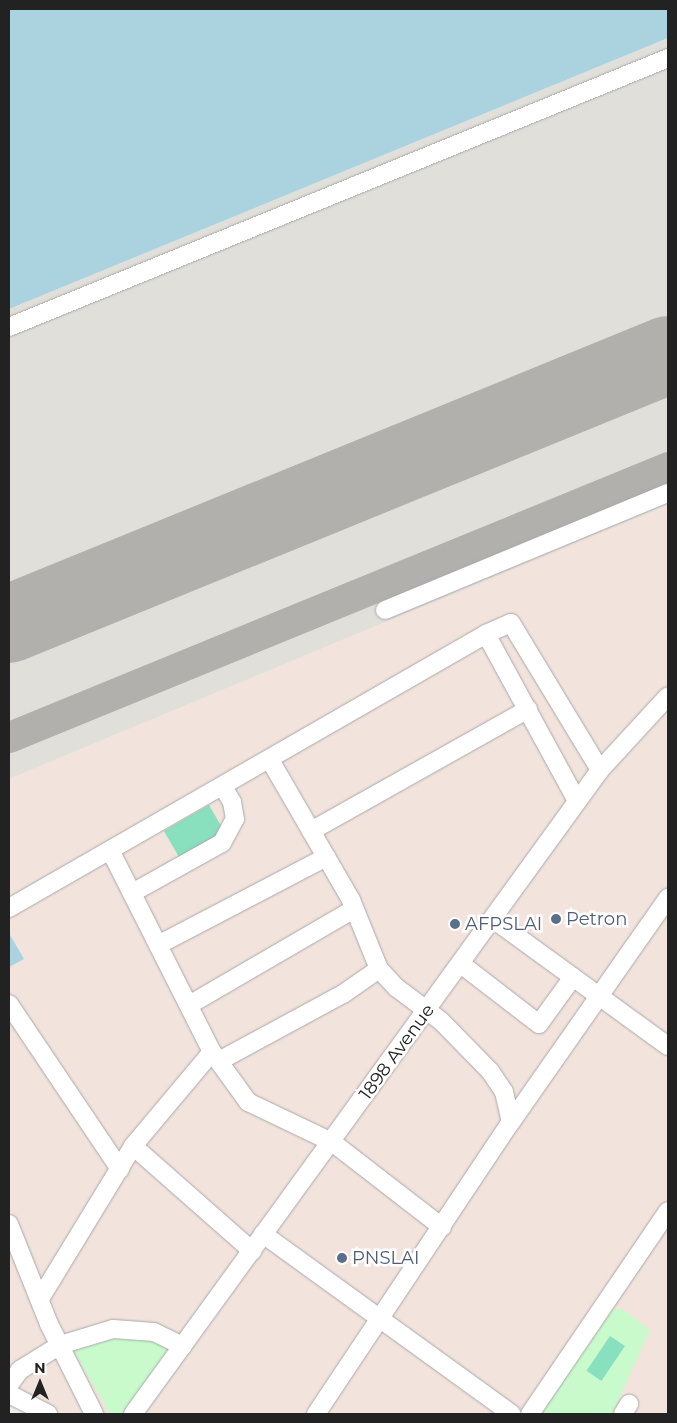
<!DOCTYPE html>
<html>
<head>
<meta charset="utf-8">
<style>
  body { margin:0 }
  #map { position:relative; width:677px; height:1423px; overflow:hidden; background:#f2efe9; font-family:Montserrat,sans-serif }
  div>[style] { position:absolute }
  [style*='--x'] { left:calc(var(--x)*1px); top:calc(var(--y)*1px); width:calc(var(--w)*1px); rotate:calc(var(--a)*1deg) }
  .military>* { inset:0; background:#f3e3dd }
  .airport>* { inset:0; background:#e1dfda }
  .park>* { inset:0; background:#c8facc }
  .pitch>* { inset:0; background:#88e0be; transform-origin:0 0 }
  .water>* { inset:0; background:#aad3df }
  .taxiway>* { height:31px; margin:-15.5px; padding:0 15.5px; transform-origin:15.5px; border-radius:15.5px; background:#b1b0ac }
  .runway>* { height:78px; margin:-39px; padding:0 39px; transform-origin:39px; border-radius:39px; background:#b1b0ac }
  .roads { filter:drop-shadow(0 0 1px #a9a9a9) drop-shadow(0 0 1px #a9a9a9) }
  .minor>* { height:18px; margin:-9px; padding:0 9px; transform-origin:9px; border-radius:9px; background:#fff }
  .dots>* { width:14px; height:14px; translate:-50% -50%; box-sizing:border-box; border:2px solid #fff; border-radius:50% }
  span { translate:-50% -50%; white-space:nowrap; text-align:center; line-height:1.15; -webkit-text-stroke:5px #fff; paint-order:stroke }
  .service-label { font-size:18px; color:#4e5e75 }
  .left { translate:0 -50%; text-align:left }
  .street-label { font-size:18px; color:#222 }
  .frame { position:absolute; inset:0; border:10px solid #222; pointer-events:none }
  .north { position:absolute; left:15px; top:1358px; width:50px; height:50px; -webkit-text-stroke:4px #fff; paint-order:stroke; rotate:0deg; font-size:14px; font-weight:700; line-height:20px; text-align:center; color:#222 }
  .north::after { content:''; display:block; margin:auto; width:18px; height:22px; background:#222; clip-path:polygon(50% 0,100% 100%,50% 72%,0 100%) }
</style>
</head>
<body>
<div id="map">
  <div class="military">
    <div style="clip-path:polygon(668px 504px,668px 1414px,30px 1414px,9px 1402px,9px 779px)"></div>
  </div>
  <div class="airport">
    <div style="clip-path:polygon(668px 38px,668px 504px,9px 779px,9px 309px)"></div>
  </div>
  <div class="park">
    <div style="clip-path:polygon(613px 1309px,622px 1309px,650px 1330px,612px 1414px,540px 1414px)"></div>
    <div style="clip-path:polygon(130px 1335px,162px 1343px,167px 1352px,122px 1414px,110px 1414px,73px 1350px,104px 1337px)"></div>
  </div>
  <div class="pitch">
    <div style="left:209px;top:805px;width:30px;height:52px;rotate:60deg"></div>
    <div style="left:610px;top:1336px;width:18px;height:42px;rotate:34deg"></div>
  </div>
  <div class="water">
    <div style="clip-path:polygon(9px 9px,668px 9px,668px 38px,9px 309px)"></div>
    <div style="clip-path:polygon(9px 933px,24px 959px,9px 967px)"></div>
  </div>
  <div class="taxiway">
    <div style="--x:9;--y:737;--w:712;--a:-22.28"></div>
  </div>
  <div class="runway">
    <div style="--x:9;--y:624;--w:712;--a:-22.2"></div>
  </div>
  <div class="roads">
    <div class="minor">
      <div style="--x:9;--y:327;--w:712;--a:-22.2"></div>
      <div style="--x:385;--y:610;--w:306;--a:-22.5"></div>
      <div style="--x:486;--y:634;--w:190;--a:61.4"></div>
      <div style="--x:270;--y:760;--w:162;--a:59.9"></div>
      <div style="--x:351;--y:900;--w:74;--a:67.9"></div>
      <div style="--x:379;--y:969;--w:26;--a:47"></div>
      <div style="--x:397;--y:988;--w:55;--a:36.9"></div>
      <div style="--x:441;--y:1021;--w:70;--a:45.6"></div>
      <div style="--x:490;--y:1071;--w:25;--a:56"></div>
      <div style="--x:504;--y:1092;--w:31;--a:77"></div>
      <div style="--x:311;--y:831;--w:249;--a:-29.3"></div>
      <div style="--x:111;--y:852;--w:224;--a:63.2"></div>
      <div style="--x:212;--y:1052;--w:62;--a:54.2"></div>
      <div style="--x:248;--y:1102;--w:93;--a:25.5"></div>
      <div style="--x:332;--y:1142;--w:139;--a:37.7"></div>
      <div style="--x:132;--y:893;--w:103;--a:-29.1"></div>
      <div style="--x:222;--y:843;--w:27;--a:-62"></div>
      <div style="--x:235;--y:819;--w:17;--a:-100"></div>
      <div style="--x:232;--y:802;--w:17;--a:-121"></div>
      <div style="--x:9;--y:908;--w:550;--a:-29.87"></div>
      <div style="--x:486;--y:634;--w:27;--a:-24"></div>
      <div style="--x:511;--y:623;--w:172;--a:58.8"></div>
      <div style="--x:493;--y:919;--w:216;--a:36"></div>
      <div style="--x:158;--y:945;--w:190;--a:-27.6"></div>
      <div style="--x:461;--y:964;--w:98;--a:37.6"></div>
      <div style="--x:539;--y:1024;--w:58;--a:-54.1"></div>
      <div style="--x:9;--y:1004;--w:199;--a:56.1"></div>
      <div style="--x:189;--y:1005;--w:191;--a:-30.2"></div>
      <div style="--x:219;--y:1061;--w:141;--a:-28.4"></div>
      <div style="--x:343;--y:994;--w:44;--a:-34.8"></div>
      <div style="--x:133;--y:1146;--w:159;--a:41.4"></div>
      <div style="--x:9;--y:1224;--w:108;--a:68.2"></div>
      <div style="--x:49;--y:1324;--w:101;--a:63.4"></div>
      <div style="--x:263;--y:1234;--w:307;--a:35.9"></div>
      <div style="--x:41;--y:1297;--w:177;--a:-58.6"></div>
      <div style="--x:133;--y:1146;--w:123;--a:-50"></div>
      <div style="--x:9;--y:1385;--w:19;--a:-54"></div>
      <div style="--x:20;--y:1370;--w:47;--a:-32"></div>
      <div style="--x:60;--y:1345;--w:55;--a:-16.8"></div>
      <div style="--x:113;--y:1329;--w:41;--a:4.2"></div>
      <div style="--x:154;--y:1332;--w:32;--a:26"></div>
      <div style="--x:9;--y:1394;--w:44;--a:27.1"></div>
      <div style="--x:133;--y:1414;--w:796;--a:-54.05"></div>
      <div style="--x:600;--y:770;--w:100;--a:-47.4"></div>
      <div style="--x:316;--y:1414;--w:351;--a:-56.3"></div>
      <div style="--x:511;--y:1122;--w:274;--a:-55"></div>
      <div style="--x:530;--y:1414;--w:245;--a:-55.8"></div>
      <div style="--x:623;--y:1414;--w:12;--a:-59"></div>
    </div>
  </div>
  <div class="dots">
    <div style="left:556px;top:919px;background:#5c6f8a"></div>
    <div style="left:455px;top:924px;background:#5c6f8a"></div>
    <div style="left:342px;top:1258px;background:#5c6f8a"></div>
  </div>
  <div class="service-label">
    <span class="left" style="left:566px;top:919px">Petron</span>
    <span class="left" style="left:465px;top:924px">AFPSLAI</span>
    <span class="left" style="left:352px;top:1258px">PNSLAI</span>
  </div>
  <div class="street-label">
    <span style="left:397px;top:1052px;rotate:-54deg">1898 Avenue</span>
  </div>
  <div class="frame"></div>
  <div class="north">N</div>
</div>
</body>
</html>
